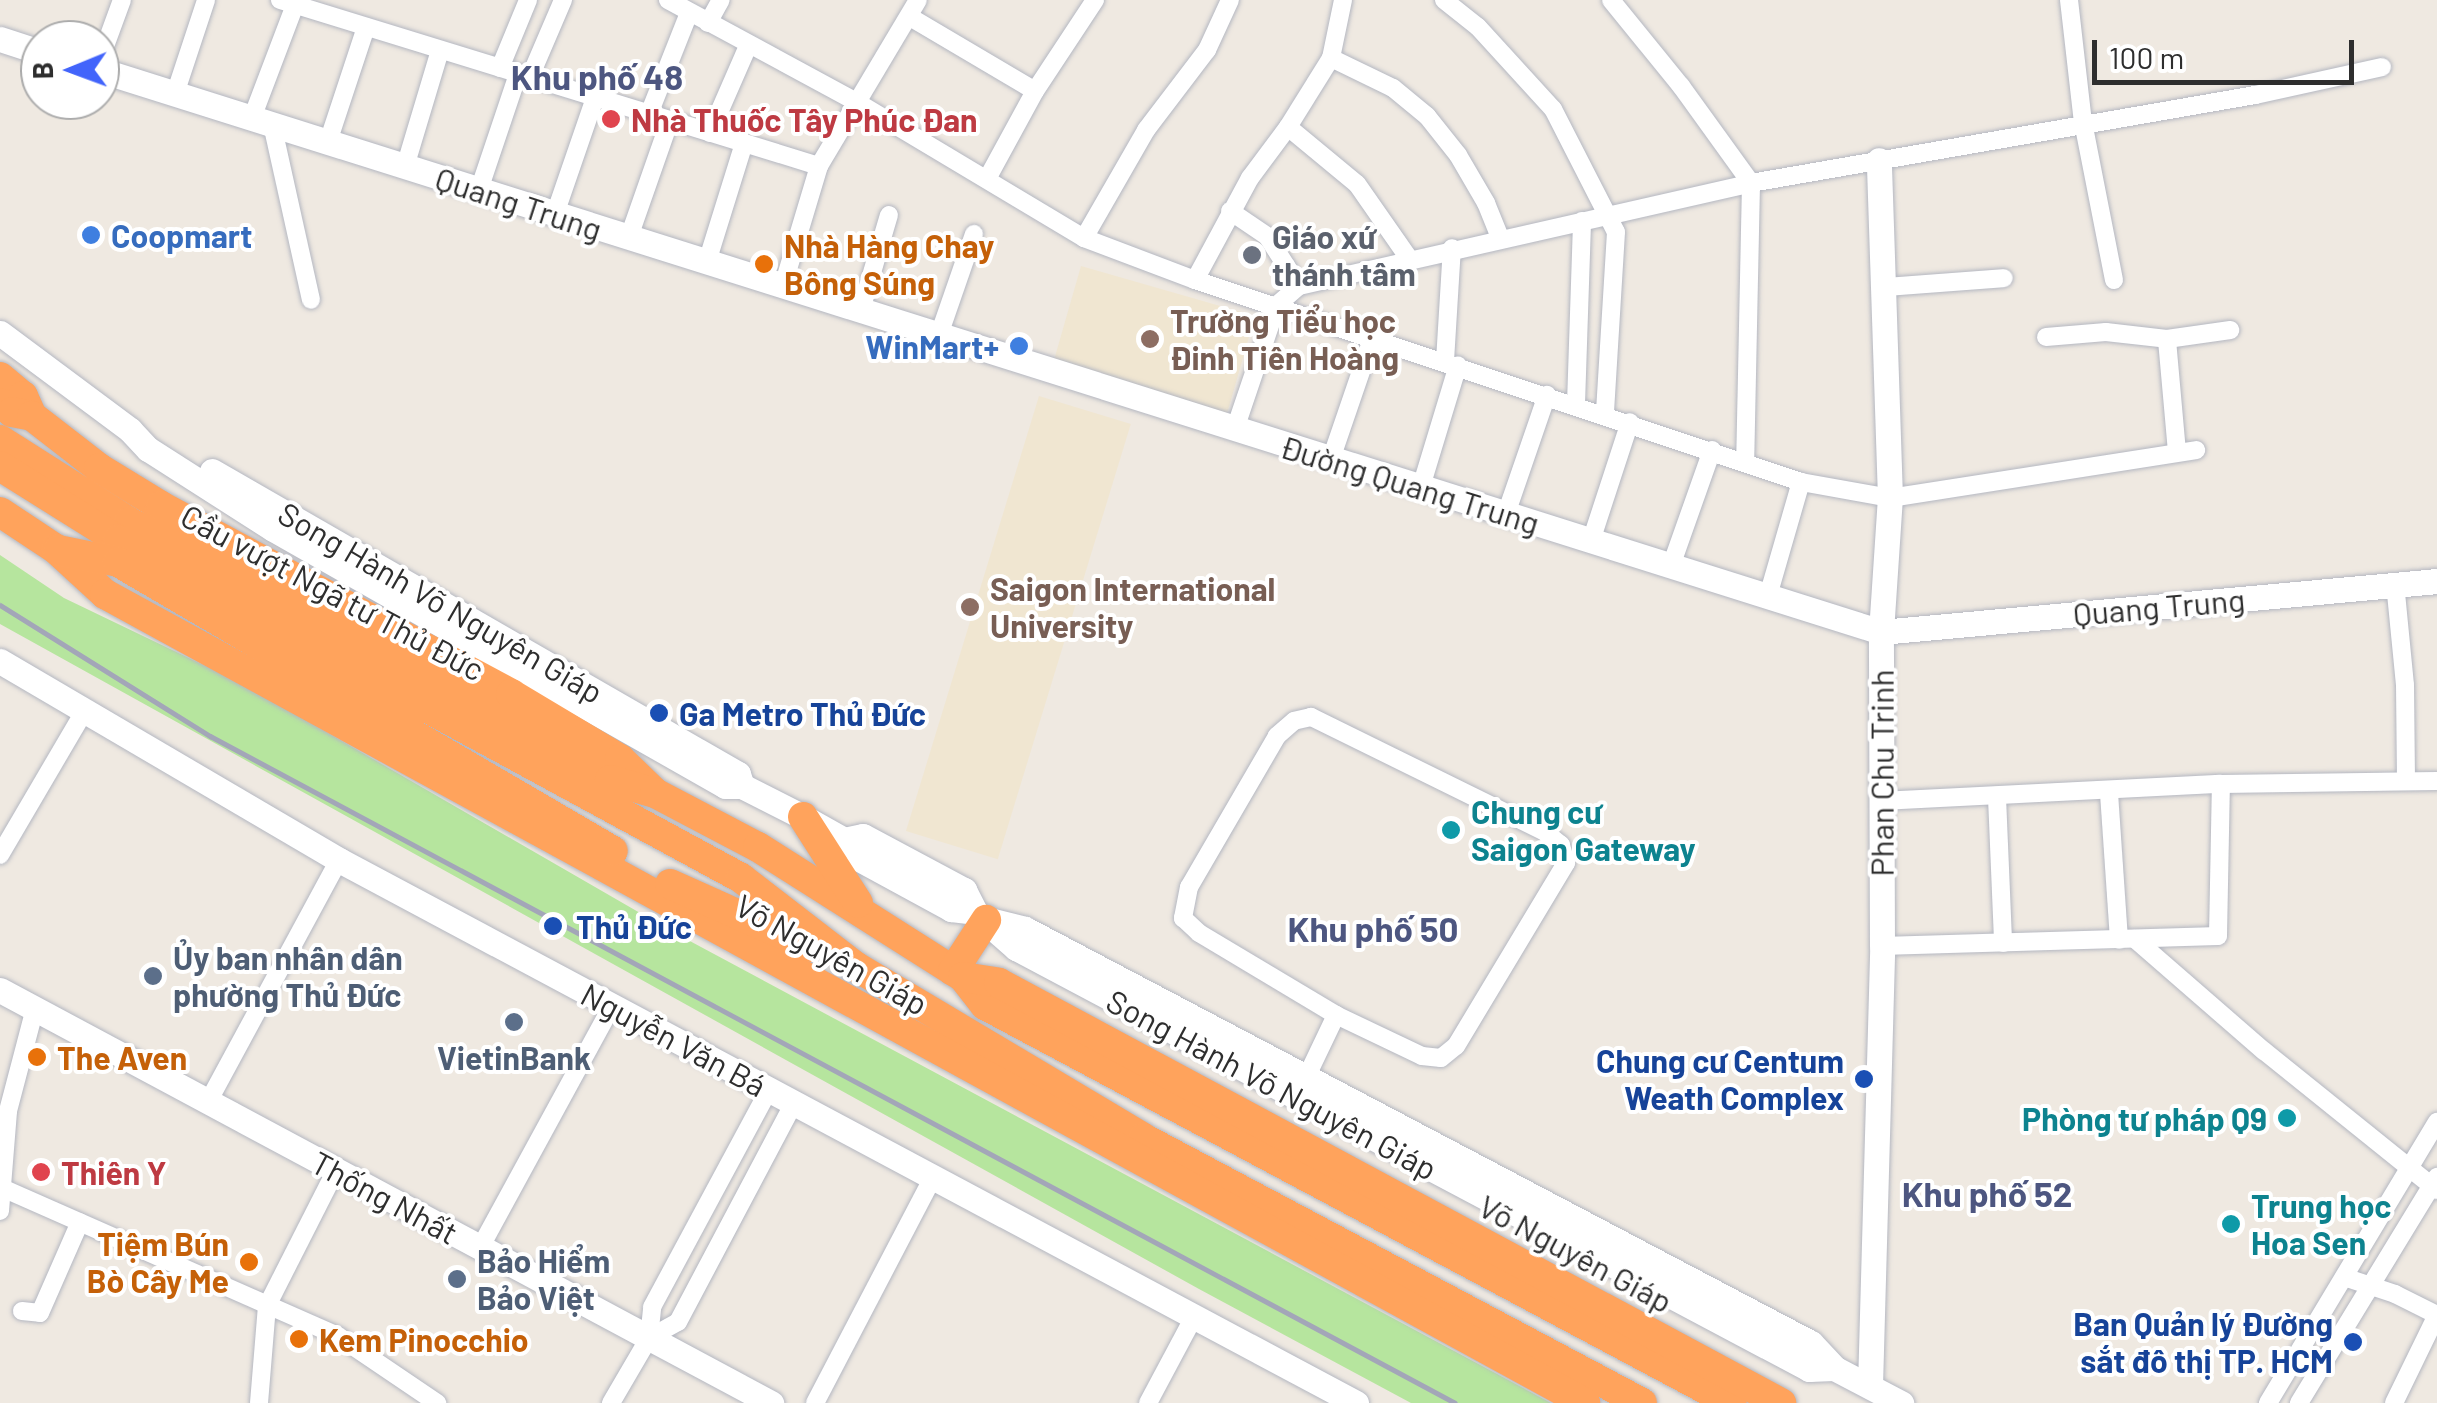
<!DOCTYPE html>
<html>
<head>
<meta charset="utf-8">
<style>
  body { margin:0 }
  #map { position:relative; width:2437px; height:1403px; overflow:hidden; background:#efe9e1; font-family:Barlow,sans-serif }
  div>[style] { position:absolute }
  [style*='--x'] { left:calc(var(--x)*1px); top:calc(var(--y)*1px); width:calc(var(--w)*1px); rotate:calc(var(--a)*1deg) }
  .education>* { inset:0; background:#f0e6d1; transform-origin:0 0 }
  .green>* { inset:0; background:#b6e59e }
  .roads { filter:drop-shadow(0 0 2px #b4b7c1) drop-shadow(0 0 2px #b4b7c1) }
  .street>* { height:18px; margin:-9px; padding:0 9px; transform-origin:9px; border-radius:9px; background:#fff }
  .secondary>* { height:25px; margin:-12.5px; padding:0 12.5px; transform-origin:12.5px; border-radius:12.5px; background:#fff }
  .highway>* { height:30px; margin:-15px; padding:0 15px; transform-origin:15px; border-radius:15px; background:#ffa35c }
  .rail>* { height:5px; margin:-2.5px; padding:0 2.5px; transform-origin:2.5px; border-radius:2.5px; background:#a3a6b8 }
  .dots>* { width:28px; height:28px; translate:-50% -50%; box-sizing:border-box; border:5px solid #fff; border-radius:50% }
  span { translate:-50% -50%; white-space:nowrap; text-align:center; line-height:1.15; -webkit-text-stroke:8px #fff; paint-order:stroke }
  .health-label { font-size:32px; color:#be3a42; font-weight:700 }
  .left { translate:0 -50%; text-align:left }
  .street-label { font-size:32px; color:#2e2e2e }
  .shop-label { font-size:32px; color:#366cbe; font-weight:700 }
  .right { translate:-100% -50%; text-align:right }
  .worship-label { font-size:32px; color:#5b616d; font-weight:700 }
  .food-label { font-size:32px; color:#c56008; font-weight:700 }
  .education-label { font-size:32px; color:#785e54; font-weight:700 }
  .transit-label { font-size:32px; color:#164399; font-weight:700 }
  .culture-label { font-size:32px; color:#0d838f; font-weight:700 }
  .service-label { font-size:32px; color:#4e5e75; font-weight:700 }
  .neighbourhood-label { font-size:35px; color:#4d5680; font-weight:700 }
  .north { position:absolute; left:20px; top:20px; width:100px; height:100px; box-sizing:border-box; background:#fff; border:2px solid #ababab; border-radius:50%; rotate:269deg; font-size:28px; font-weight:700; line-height:40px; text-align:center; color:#2e2e2e }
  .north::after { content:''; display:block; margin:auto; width:35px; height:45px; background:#4264fb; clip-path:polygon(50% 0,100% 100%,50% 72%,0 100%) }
  .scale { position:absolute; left:2092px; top:40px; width:262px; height:45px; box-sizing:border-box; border:5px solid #2e2e2e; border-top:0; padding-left:12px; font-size:30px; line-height:35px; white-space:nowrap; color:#2e2e2e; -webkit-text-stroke:8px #fff; paint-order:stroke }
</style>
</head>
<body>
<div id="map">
  <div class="education">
    <div style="left:1081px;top:266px;width:181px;height:102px;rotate:16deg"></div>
    <div style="left:1039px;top:396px;width:96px;height:455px;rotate:17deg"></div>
  </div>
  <div class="green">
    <div style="clip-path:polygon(0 555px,64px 598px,243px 684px,673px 932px,1551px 1403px,1411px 1403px,1199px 1289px,0 624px)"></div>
  </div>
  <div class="roads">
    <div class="street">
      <div style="--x:280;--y:0;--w:564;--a:17.12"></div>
      <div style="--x:668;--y:0;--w:213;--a:28.4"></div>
      <div style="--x:855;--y:101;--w:267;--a:30.9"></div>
      <div style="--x:1084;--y:238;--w:119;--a:20.7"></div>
      <div style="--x:1195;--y:280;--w:639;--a:18.43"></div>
      <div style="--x:1801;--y:482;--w:90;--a:10.2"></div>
      <div style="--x:1890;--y:498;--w:310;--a:-8.9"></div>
      <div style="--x:1444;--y:0;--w:43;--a:38.5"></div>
      <div style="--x:1478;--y:27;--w:111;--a:47.6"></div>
      <div style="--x:1553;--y:109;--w:138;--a:62.9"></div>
      <div style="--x:1616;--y:232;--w:181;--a:93.5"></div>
      <div style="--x:1611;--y:0;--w:111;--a:50.9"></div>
      <div style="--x:1681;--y:86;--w:120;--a:54.2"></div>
      <div style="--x:1751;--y:183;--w:278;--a:91.2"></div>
      <div style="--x:2069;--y:0;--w:123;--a:83.5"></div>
      <div style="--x:2083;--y:122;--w:161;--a:78.9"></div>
      <div style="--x:910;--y:17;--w:145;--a:30.6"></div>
      <div style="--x:708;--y:23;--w:26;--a:-61"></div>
      <div style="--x:1331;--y:58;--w:69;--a:25.8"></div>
      <div style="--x:1393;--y:88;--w:44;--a:39.5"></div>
      <div style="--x:1427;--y:116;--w:50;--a:51.5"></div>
      <div style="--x:1458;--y:155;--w:56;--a:59.7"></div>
      <div style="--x:1486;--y:203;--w:38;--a:68"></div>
      <div style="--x:100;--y:60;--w:64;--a:-69.9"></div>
      <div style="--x:500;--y:68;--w:74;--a:-67.6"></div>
      <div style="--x:530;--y:77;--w:84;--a:-66.8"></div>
      <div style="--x:175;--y:94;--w:99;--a:-71.7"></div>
      <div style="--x:649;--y:114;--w:109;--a:-68.4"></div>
      <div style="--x:252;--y:118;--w:121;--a:-69.2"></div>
      <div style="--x:272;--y:124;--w:180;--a:77.5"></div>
      <div style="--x:1288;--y:127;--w:89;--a:39.6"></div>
      <div style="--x:1357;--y:184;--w:89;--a:55.1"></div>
      <div style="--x:710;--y:133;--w:95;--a:-66.4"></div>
      <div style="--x:328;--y:142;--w:121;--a:-71.7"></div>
      <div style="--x:405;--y:167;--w:122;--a:-73.3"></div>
      <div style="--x:987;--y:179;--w:100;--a:-61.4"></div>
      <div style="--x:1035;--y:91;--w:109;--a:-56.6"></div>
      <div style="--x:479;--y:190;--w:122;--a:-71.4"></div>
      <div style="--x:1230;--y:211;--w:45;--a:34"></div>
      <div style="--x:1267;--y:236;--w:59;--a:57.4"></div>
      <div style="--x:555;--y:214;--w:123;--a:-71"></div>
      <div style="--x:629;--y:237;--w:124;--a:-70.7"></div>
      <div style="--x:1084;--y:238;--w:125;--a:-60.1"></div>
      <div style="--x:1146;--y:130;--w:101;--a:-52.7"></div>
      <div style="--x:1207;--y:50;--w:55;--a:-65.3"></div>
      <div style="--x:707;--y:262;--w:125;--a:-72.7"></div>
      <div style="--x:1195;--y:280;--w:116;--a:-61.7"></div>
      <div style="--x:1250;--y:178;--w:64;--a:-53.3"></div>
      <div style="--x:1288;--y:127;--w:81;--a:-58.1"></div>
      <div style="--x:1331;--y:58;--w:59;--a:-78.3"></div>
      <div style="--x:783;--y:286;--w:125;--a:-73.3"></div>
      <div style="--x:819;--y:166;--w:193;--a:-59.2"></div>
      <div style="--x:1885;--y:287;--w:119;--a:-4.3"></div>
      <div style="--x:861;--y:310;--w:99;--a:-73.6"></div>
      <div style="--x:939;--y:335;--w:107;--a:-70.9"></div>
      <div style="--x:2046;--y:337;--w:60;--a:-4.8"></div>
      <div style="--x:2106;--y:332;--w:61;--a:6.5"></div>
      <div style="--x:1445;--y:361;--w:113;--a:-86.5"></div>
      <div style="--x:1576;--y:404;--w:183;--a:-88.1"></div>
      <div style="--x:1235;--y:429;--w:131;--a:-71.3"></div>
      <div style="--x:1277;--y:305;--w:29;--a:-41"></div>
      <div style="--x:1299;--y:286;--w:464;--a:-12.8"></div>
      <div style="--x:1751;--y:183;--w:512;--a:-9.9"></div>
      <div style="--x:2255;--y:95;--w:130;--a:-12.4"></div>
      <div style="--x:2177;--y:452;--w:113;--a:-95.1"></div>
      <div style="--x:2167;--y:339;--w:64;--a:-8.1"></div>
      <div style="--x:1331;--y:459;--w:130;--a:-71.1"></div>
      <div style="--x:1421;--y:487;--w:127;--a:-73.1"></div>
      <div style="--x:1506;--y:514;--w:126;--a:-71"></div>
      <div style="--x:1591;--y:541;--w:125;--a:-71.9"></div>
      <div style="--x:1671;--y:566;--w:123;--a:-70.5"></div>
      <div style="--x:2395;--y:583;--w:102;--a:84.4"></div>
      <div style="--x:2405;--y:685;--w:96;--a:89.4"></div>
      <div style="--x:1768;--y:596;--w:119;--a:-73.9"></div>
      <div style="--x:2109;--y:793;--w:147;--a:86.1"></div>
      <div style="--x:1997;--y:797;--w:146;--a:87.6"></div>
      <div style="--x:1881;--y:801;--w:340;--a:-2.9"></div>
      <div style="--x:2221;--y:784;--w:216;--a:-0.8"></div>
      <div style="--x:0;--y:855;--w:166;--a:-59.6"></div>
      <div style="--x:2135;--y:939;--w:171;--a:41"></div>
      <div style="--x:2264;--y:1051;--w:222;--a:38.8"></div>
      <div style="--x:1882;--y:946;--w:336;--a:-1.7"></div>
      <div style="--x:2218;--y:936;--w:152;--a:-88.9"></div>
      <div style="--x:1306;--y:1078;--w:70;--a:-64.5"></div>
      <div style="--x:1336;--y:1015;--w:95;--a:25.5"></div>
      <div style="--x:1422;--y:1056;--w:19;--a:6"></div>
      <div style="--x:1441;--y:1058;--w:19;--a:-39"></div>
      <div style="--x:1456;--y:1046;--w:214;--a:-59"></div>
      <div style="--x:1566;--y:863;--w:19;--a:-106"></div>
      <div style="--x:1561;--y:845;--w:21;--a:-141"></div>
      <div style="--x:1545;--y:832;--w:261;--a:-153.8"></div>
      <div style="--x:1311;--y:717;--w:17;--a:167"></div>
      <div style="--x:1294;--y:721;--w:23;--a:139"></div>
      <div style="--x:1277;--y:736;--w:175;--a:120.2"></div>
      <div style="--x:1189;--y:887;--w:32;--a:101"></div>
      <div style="--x:1183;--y:918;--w:22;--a:43"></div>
      <div style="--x:1199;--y:933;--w:160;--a:30.9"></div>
      <div style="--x:208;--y:1102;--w:275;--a:-61.6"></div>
      <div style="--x:0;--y:1187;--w:369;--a:23.8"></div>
      <div style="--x:338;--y:1336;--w:120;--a:34.1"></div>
      <div style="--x:0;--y:1211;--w:100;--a:-85.4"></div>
      <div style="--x:8;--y:1111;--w:106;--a:-75.3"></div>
      <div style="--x:480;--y:1248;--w:276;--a:-61.4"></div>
      <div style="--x:2344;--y:1277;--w:54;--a:18.4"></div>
      <div style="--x:2395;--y:1294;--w:47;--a:26.6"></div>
      <div style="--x:22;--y:1311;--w:18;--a:6"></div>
      <div style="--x:40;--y:1313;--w:99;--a:-66.3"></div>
      <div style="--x:649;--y:1338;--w:33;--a:-29"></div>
      <div style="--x:678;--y:1322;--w:248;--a:-62.1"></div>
      <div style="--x:259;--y:1403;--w:97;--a:-85.3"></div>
      <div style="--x:267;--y:1306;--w:153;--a:-63.1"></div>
      <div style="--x:611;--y:1403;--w:75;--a:-59.7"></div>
      <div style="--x:649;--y:1338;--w:31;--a:-84"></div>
      <div style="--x:652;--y:1307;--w:247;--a:-61.7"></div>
      <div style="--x:815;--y:1403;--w:255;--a:-62.4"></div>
      <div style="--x:1148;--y:1403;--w:98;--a:-61.9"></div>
      <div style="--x:2268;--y:1403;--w:328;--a:-59"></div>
      <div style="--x:2299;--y:1403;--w:265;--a:-58.6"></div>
      <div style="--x:2394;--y:1403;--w:98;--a:-64"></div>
    </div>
    <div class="secondary">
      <div style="--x:0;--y:39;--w:42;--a:18"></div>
      <div style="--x:100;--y:70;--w:1868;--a:17.51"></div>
      <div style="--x:1881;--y:632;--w:558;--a:-5.24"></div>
      <div style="--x:0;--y:333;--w:162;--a:36.7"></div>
      <div style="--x:130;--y:430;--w:26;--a:47"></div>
      <div style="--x:148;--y:449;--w:148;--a:32.6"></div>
      <div style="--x:273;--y:529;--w:520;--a:29.62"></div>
      <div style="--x:725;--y:786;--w:17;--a:0"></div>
      <div style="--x:742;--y:786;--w:68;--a:26.9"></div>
      <div style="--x:803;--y:817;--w:47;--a:29.3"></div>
      <div style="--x:844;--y:840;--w:17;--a:62"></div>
      <div style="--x:852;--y:855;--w:113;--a:28.6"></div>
      <div style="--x:951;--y:909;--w:24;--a:7"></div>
      <div style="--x:212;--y:471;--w:607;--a:29.94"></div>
      <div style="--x:738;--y:774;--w:13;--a:72"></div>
      <div style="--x:0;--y:661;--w:393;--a:30.4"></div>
      <div style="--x:339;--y:860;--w:1153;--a:28.1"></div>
      <div style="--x:844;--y:840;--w:19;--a:-12"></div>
      <div style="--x:863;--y:836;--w:115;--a:28.1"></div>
      <div style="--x:964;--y:890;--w:25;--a:63"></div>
      <div style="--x:975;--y:912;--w:55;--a:41.3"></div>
      <div style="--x:1016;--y:948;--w:898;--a:27.96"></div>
      <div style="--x:1809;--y:1369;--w:25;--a:-2"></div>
      <div style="--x:989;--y:920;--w:37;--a:14"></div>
      <div style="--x:1025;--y:929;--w:888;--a:27.78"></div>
      <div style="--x:1811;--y:1343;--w:34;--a:47"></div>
      <div style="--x:1834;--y:1368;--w:76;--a:27.6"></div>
      <div style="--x:0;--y:990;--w:875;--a:28.18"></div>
      <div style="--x:1870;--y:1386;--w:440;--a:-88.4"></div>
      <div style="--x:1882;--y:946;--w:314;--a:-90.2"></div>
      <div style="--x:1881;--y:632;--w:134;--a:-86.2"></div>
      <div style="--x:1890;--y:498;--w:338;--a:-91.9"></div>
    </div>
    <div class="highway">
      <div style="--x:0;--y:377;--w:30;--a:40"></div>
      <div style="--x:23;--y:396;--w:20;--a:66"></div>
      <div style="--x:0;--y:403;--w:15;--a:37"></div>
      <div style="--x:12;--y:412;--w:20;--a:11"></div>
      <div style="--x:32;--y:416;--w:85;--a:37.8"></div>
      <div style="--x:99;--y:468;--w:73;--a:31.5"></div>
      <div style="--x:161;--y:506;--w:397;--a:28.2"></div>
      <div style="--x:511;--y:694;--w:127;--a:30.8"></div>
      <div style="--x:620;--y:759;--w:46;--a:44.1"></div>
      <div style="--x:0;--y:440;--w:153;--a:32.4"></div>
      <div style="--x:129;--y:522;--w:546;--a:28.21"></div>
      <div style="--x:610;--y:780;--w:47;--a:16.1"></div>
      <div style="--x:655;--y:793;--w:116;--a:27.7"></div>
      <div style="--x:758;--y:847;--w:243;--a:32.4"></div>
      <div style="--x:963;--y:977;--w:36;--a:52"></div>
      <div style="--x:985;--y:1005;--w:846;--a:28.05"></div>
      <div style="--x:0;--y:466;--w:139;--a:32.1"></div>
      <div style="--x:118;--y:540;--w:709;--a:28.48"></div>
      <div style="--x:741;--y:878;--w:144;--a:37.7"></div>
      <div style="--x:855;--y:966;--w:335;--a:30.8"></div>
      <div style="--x:1143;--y:1138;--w:565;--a:27.97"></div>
      <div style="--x:0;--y:512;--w:67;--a:33.5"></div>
      <div style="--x:56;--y:549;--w:67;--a:42.6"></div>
      <div style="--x:105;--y:594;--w:1687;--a:28.66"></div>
      <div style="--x:58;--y:550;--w:61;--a:11.3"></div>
      <div style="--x:118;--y:562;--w:573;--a:30.28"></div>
      <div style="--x:803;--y:817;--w:102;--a:57.4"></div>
      <div style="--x:670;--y:884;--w:154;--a:24.1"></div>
      <div style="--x:953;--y:971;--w:61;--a:-57.1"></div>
      <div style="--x:963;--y:977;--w:36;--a:9"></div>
      <div style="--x:999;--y:983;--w:888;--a:28.24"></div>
    </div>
  </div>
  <div class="rail">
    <div style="--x:0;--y:605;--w:248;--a:32"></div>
    <div style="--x:210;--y:736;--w:1412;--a:28.18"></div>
  </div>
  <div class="dots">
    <div style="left:611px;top:119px;background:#e0444e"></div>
    <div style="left:91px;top:235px;background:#3f7fe0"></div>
    <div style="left:1252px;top:255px;background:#6b7280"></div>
    <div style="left:764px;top:264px;background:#e8710a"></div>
    <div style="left:1150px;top:339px;background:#8d6e63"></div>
    <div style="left:1019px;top:346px;background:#3f7fe0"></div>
    <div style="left:970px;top:607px;background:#8d6e63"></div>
    <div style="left:659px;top:713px;background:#1a4fb4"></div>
    <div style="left:1451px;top:830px;background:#0f9aa8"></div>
    <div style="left:553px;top:926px;background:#1a4fb4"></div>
    <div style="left:153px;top:976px;background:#5c6f8a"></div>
    <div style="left:514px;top:1022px;background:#5c6f8a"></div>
    <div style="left:37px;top:1057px;background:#e8710a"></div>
    <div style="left:1864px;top:1079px;background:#1a4fb4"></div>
    <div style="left:2287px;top:1118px;background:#0f9aa8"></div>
    <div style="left:41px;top:1172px;background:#e0444e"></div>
    <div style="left:2231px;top:1224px;background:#0f9aa8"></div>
    <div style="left:249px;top:1262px;background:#e8710a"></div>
    <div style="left:457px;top:1279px;background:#5c6f8a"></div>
    <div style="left:299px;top:1339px;background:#e8710a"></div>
    <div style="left:2353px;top:1342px;background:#1a4fb4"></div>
  </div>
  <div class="health-label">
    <span class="left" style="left:631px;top:119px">Nhà Thuốc Tây Phúc Đan</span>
    <span class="left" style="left:61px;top:1172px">Thiên Y</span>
  </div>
  <div class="street-label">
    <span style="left:519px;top:203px;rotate:18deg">Quang Trung</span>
    <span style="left:1410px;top:484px;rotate:17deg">Đường Quang Trung</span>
    <span style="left:333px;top:592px;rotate:28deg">Cầu vượt Ngã tư Thủ Đức</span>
    <span style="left:441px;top:602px;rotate:30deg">Song Hành Võ Nguyên Giáp</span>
    <span style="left:2159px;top:606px;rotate:-5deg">Quang Trung</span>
    <span style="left:1881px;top:773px;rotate:-90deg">Phan Chu Trinh</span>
    <span style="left:832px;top:954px;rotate:29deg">Võ Nguyên Giáp</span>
    <span style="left:674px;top:1039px;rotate:28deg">Nguyễn Văn Bá</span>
    <span style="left:1272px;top:1084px;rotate:28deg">Song Hành Võ Nguyên Giáp</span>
    <span style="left:385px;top:1197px;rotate:28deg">Thống Nhất</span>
    <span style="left:1576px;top:1253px;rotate:28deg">Võ Nguyên Giáp</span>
  </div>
  <div class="shop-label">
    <span class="left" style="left:111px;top:235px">Coopmart</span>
    <span class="right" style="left:999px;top:346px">WinMart+</span>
  </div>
  <div class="worship-label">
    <span class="left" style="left:1272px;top:255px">Giáo xứ<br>thánh tâm</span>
  </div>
  <div class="food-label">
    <span class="left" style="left:784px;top:264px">Nhà Hàng Chay<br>Bông Súng</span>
    <span class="left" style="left:57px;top:1057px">The Aven</span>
    <span class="right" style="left:229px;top:1262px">Tiệm Bún<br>Bò Cây Me</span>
    <span class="left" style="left:319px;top:1339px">Kem Pinocchio</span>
  </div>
  <div class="education-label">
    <span class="left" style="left:1170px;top:339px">Trường Tiểu học<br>Đinh Tiên Hoàng</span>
    <span class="left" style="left:990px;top:607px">Saigon International<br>University</span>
  </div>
  <div class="transit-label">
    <span class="left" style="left:679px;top:713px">Ga Metro Thủ Đức</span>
    <span class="left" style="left:576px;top:926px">Thủ Đức</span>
    <span class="right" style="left:1844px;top:1079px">Chung cư Centum<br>Weath Complex</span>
    <span class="right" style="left:2333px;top:1342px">Ban Quản lý Đường<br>sắt đô thị TP. HCM</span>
  </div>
  <div class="culture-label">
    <span class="left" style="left:1471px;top:830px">Chung cư<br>Saigon Gateway</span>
    <span class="right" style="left:2267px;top:1118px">Phòng tư pháp Q9</span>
    <span class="left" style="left:2251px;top:1224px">Trung học<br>Hoa Sen</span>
  </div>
  <div class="service-label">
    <span class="left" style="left:173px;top:976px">Ủy ban nhân dân<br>phường Thủ Đức</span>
    <span style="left:514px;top:1057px">VietinBank</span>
    <span class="left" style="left:477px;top:1279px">Bảo Hiểm<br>Bảo Việt</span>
  </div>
  <div class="neighbourhood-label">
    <span style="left:597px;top:76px">Khu phố 48</span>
    <span style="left:1373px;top:928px">Khu phố 50</span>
    <span style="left:1987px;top:1193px">Khu phố 52</span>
  </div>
  <div class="north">B</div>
  <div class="scale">100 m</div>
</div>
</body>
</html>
